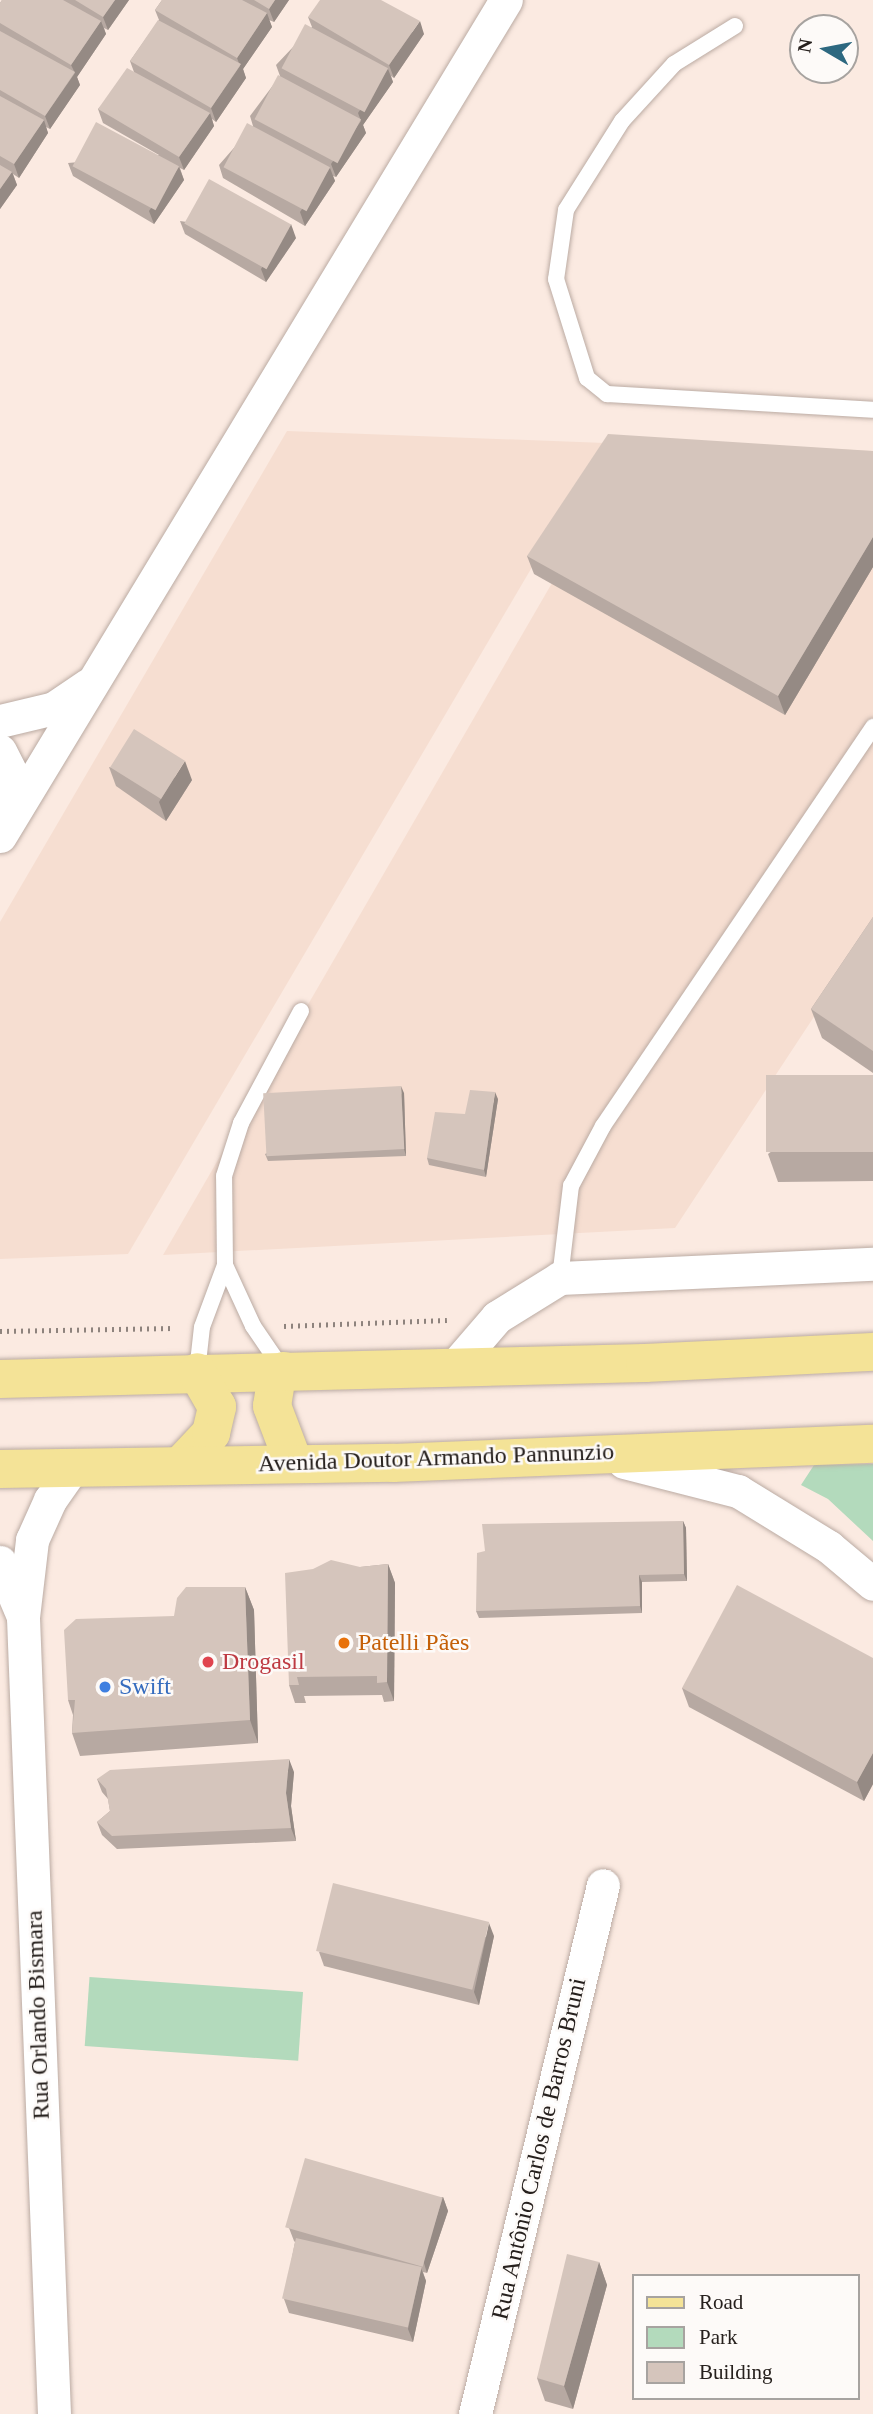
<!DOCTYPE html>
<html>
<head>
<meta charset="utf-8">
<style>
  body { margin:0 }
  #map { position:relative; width:873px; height:2414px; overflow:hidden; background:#fbeae1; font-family:"Times New Roman",serif }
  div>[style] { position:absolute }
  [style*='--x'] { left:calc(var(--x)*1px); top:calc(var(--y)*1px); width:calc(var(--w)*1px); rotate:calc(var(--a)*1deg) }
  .built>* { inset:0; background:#f6ded1 }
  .green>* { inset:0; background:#b3dabc; transform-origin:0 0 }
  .path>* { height:4.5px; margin-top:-2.25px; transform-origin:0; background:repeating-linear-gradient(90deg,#8e837d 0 2px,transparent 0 7px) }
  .roads { filter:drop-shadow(0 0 2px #bbaba3) drop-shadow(0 0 2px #bbaba3) }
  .lane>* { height:16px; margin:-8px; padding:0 8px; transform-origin:8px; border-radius:8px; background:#fff }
  .street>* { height:33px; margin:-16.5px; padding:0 16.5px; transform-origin:16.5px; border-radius:16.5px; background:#fff }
  .primary>* { height:38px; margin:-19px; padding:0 19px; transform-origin:19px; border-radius:19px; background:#f4e397 }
  .wall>* { inset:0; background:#b7a9a2 }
  .shaded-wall>* { inset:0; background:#958a84 }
  .building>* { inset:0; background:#d5c5bc; transform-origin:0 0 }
  .dots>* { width:19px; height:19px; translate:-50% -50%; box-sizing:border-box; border:4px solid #fdfaf8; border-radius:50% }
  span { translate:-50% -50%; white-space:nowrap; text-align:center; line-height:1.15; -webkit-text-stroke:5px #fdfaf8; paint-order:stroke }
  .street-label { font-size:24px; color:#26201d }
  .food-label { font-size:24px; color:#c56008 }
  .left { translate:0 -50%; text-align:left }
  .health-label { font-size:24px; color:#be3a42 }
  .shop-label { font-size:24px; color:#366cbe }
  .legend { position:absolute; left:632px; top:2274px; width:228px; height:126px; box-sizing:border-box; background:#fdfaf8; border:2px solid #a7a3a0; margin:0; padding:9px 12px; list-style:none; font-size:21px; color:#26201d }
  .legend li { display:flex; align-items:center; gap:14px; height:35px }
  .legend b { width:35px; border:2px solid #a7a3a0 }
  .north { position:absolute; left:789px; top:14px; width:70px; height:70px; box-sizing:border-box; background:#fdfaf8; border:2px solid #a7a3a0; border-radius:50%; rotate:280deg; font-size:19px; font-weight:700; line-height:28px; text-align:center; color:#26201d }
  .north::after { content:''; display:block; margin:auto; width:24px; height:32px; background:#2d6880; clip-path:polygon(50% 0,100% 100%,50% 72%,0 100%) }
</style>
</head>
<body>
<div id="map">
  <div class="built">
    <div style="clip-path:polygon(287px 431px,605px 443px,128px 1254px,0 1259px,0 922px)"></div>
    <div style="clip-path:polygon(636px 438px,873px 451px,873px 927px,675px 1228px,163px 1255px)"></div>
  </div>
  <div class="green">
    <div style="clip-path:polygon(873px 1464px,873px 1541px,828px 1499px,801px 1485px,814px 1465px)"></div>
    <div style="left:303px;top:1992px;width:69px;height:214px;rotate:94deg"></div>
  </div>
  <div class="path">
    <div style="--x:284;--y:1326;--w:163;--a:-2.1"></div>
    <div style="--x:0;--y:1331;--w:174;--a:-1"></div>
  </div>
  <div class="roads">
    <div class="lane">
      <div style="--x:735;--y:26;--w:72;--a:148.1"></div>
      <div style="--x:674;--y:64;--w:77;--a:132.4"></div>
      <div style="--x:622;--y:121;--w:105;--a:122.2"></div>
      <div style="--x:566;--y:210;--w:70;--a:98.2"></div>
      <div style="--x:556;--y:279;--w:104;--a:72.6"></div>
      <div style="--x:587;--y:378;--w:26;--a:39"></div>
      <div style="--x:607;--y:394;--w:266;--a:3.4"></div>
      <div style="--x:225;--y:1265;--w:67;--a:65.3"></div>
      <div style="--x:253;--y:1326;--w:53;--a:55.7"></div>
      <div style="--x:560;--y:1278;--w:93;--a:-83.2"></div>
      <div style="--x:571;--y:1186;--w:68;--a:-61.9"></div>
      <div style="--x:603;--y:1126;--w:482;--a:-55.9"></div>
      <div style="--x:197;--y:1372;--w:45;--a:-83.7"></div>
      <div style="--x:202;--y:1327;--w:66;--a:-69.6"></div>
      <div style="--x:225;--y:1265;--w:89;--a:-90.6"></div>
      <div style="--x:224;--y:1176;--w:56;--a:-72.2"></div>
      <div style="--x:241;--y:1123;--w:127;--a:-61.8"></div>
    </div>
    <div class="street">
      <div style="--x:0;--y:721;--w:56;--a:-13.5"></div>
      <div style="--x:54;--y:708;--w:41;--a:-34.1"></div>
      <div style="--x:0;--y:751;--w:31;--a:63"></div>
      <div style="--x:14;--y:779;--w:38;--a:101"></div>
      <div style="--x:0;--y:836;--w:977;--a:-58.82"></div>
      <div style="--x:453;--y:1368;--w:67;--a:-49.2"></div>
      <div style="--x:497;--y:1317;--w:74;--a:-31.8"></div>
      <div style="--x:560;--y:1278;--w:313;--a:-2.6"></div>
      <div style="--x:624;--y:1462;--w:118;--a:14.3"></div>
      <div style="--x:738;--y:1491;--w:107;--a:31.6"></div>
      <div style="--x:829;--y:1547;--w:57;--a:40.1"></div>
      <div style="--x:0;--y:1562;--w:56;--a:67.1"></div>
      <div style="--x:54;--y:2414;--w:798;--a:-92.23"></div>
      <div style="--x:23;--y:1617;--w:78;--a:-83.3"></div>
      <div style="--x:32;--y:1540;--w:44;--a:-65.8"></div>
      <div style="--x:50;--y:1500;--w:35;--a:-55"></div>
      <div style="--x:475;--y:2414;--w:544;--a:-76.4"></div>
    </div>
    <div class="primary">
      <div style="--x:284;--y:1371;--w:13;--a:129"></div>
      <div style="--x:276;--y:1381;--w:25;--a:99"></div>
      <div style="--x:272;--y:1406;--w:62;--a:69.2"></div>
      <div style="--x:0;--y:1379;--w:645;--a:-1.42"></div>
      <div style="--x:645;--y:1363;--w:228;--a:-2.8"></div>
      <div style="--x:181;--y:1465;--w:44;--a:-46.8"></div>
      <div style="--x:211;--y:1433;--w:27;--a:-77"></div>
      <div style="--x:217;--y:1407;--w:40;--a:-119.7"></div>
      <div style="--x:0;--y:1469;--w:393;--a:-0.9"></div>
      <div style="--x:393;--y:1463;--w:480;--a:-2.3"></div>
    </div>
  </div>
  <div class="wall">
    <div style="clip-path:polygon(2px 0,129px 0,108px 30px,104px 28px,106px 34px,77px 77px,80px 85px,50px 129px,46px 127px,48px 133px,19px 178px,13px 174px,17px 185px,0 209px,0 3px)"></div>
    <div style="clip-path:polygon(162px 0,289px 0,274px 22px,269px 20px,272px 27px,243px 69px,246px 78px,216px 122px,212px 119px,214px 126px,184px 170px,180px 168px,184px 180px,154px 224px,73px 176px,68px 163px,159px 155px,103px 123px,98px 109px,134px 72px,130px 61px,159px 20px,155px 10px)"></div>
    <div style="clip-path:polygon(308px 17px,424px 34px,394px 78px,391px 76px,393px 82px,363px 125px,366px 133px,336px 177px,333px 176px,335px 181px,305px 226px,223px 178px,219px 165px,253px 126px,250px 116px,280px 76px,276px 65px,312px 27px)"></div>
    <div style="clip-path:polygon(180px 221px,296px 238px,266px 282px,185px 234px)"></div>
    <div style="clip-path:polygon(873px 451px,873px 567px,785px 715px,534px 574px,527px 556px)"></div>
    <div style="clip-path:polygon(109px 767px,192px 780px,166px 821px,116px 786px)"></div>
    <div style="clip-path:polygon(873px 917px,873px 1073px,822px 1038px,811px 1009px)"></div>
    <div style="clip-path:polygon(873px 1075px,873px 1181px,778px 1182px,768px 1154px)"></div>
    <div style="clip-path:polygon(404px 1093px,406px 1156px,268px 1161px,265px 1154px)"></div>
    <div style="clip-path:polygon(498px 1099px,486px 1177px,429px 1165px,427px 1158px)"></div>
    <div style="clip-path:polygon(683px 1521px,686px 1528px,687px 1581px,642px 1582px,642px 1613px,479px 1618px,476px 1611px)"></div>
    <div style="clip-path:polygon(388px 1564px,395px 1583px,394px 1701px,384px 1702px,382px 1695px,304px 1696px,306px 1703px,295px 1703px,289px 1685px,360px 1567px)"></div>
    <div style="clip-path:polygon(245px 1587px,254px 1610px,258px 1743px,80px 1756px,72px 1733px,73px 1715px,68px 1700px,174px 1616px)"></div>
    <div style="clip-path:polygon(873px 1658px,873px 1784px,864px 1801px,689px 1707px,682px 1688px)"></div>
    <div style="clip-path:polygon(294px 1772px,291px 1806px,296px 1841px,117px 1849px,102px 1835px,97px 1822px,110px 1811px,108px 1799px,102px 1792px,97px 1779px)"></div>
    <div style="clip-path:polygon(494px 1936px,479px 2005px,324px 1966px,319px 1952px)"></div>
    <div style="clip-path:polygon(443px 2197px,448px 2211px,427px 2273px,423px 2272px,426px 2281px,413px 2342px,289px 2313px,284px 2299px,295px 2242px,294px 2241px,289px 2228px)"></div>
    <div style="clip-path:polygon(599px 2262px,607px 2285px,573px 2409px,545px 2401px,537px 2378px)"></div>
  </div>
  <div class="shaded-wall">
    <div style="clip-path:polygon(115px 0,129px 0,108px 30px,103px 17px)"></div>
    <div style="clip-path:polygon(275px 0,289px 0,274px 22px,269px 9px)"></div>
    <div style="clip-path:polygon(267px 13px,272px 27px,243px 69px,246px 78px,216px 122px,211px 108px,240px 66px,237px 58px)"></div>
    <div style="clip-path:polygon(101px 21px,106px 34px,77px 77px,80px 85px,50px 129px,45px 116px,75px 73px,71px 65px)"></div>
    <div style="clip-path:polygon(420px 21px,424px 34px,394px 78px,389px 65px)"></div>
    <div style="clip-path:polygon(388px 69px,393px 82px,363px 125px,366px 133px,336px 177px,331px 164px,361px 121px,358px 113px)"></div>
    <div style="clip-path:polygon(210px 113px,214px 126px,184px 170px,179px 157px)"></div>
    <div style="clip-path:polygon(44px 120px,48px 133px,19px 178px,14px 164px)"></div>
    <div style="clip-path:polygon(179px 167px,184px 180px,154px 224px,149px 211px)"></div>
    <div style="clip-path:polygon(330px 168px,335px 181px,305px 226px,300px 212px)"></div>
    <div style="clip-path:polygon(12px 172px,17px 185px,0 209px,0 189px)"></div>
    <div style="clip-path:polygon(291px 224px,296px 238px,266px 282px,261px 269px)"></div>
    <div style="clip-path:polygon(873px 537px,873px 567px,785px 715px,778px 696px)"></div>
    <div style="clip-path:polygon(185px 761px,192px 780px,166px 821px,159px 802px)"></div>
    <div style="clip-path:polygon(401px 1086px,404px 1093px,406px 1156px,404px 1149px)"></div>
    <div style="clip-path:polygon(495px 1092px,498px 1099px,486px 1177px,484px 1170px)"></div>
    <div style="clip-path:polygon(683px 1521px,686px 1528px,687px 1581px,684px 1574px)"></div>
    <div style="clip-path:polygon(388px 1564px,395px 1583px,394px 1701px,387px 1682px)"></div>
    <div style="clip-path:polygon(639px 1575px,642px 1582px,642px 1613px,640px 1606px)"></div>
    <div style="clip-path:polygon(245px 1587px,254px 1610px,258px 1743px,250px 1720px)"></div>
    <div style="clip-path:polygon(873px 1753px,873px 1784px,864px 1801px,857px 1782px)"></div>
    <div style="clip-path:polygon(289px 1759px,294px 1772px,291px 1806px,296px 1841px,291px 1828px,286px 1793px)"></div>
    <div style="clip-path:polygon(489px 1923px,494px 1936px,479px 2005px,474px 1992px)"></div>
    <div style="clip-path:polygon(443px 2197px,448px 2211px,427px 2273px,423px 2260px)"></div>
    <div style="clip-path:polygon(599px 2262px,607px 2285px,573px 2409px,564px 2386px)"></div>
    <div style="clip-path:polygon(421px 2268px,426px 2281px,413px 2342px,408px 2329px)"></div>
  </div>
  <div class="building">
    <div style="clip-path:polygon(2px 0,63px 0,101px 21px,71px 65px,0 23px,0 3px)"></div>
    <div style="clip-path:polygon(75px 0,115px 0,103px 17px)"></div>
    <div style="clip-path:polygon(162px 0,242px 0,267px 13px,237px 58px,155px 10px)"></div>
    <div style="clip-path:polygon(254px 0,275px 0,269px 9px)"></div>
    <div style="clip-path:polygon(320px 0,381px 0,420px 21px,389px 65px,308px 17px)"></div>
    <div style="clip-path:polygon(158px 20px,241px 64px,211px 108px,130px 61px)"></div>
    <div style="left:305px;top:24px;width:94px;height:50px;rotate:28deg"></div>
    <div style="clip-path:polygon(0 31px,75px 72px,45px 116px,0 90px)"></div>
    <div style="clip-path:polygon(127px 68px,210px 113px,179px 157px,98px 109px)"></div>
    <div style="left:278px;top:75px;width:94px;height:50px;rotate:28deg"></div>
    <div style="clip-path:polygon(0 96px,44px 120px,14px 164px,0 156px)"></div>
    <div style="left:96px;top:122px;width:94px;height:50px;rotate:28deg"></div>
    <div style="left:247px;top:123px;width:94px;height:50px;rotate:28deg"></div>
    <div style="clip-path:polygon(0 165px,12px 172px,0 189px)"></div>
    <div style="left:209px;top:179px;width:94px;height:51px;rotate:29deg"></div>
    <div style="clip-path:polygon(608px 434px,873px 451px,873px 537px,778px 696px,527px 556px)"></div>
    <div style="left:134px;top:729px;width:60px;height:45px;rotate:32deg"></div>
    <div style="clip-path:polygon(873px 917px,873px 1051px,811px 1009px)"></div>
    <div style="left:873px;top:1075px;width:77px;height:107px;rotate:90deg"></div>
    <div style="left:401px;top:1086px;width:63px;height:138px;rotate:87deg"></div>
    <div style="clip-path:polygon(470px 1090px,495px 1092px,484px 1170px,427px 1158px,435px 1112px,465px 1114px)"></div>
    <div style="clip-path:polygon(683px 1521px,684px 1574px,639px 1575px,640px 1606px,476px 1611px,477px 1553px,485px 1551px,482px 1524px)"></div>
    <div style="clip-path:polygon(331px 1560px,360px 1567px,388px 1564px,387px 1682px,377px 1683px,377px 1676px,297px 1677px,299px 1685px,289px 1685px,285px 1573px,313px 1569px)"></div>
    <div style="clip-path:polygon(737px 1585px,873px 1658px,873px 1753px,857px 1782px,682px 1688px)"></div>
    <div style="clip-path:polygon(186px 1587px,245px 1587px,250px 1720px,72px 1733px,75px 1700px,68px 1700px,64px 1630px,76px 1619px,174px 1616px,177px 1598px)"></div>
    <div style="clip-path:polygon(289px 1759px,286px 1793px,291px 1828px,112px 1836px,97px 1822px,110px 1811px,106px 1789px,97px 1779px,110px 1770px)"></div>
    <div style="left:333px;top:1883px;width:161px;height:70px;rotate:14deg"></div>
    <div style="left:305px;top:2158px;width:143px;height:72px;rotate:16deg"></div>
    <div style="left:296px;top:2238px;width:129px;height:62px;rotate:13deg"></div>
    <div style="clip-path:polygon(567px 2254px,599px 2262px,564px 2386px,537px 2378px)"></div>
  </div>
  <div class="dots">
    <div style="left:344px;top:1643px;background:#e8710a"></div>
    <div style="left:208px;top:1662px;background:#e0444e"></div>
    <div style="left:105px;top:1687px;background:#3f7fe0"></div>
  </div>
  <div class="street-label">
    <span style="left:436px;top:1458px;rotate:-2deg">Avenida Doutor Armando Pannunzio</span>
    <span style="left:38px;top:2015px;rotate:-92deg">Rua Orlando Bismara</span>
    <span style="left:539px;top:2149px;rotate:-77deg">Rua Antônio Carlos de Barros Bruni</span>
  </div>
  <div class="food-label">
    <span class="left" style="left:358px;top:1643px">Patelli Pães</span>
  </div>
  <div class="health-label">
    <span class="left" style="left:222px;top:1662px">Drogasil</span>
  </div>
  <div class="shop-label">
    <span class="left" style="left:119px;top:1687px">Swift</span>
  </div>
  <ul class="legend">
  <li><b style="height:9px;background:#f4e397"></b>Road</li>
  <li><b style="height:19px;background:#b3dabc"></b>Park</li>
  <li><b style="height:19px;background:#d5c5bc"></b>Building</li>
  </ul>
  <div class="north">N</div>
</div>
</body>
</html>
